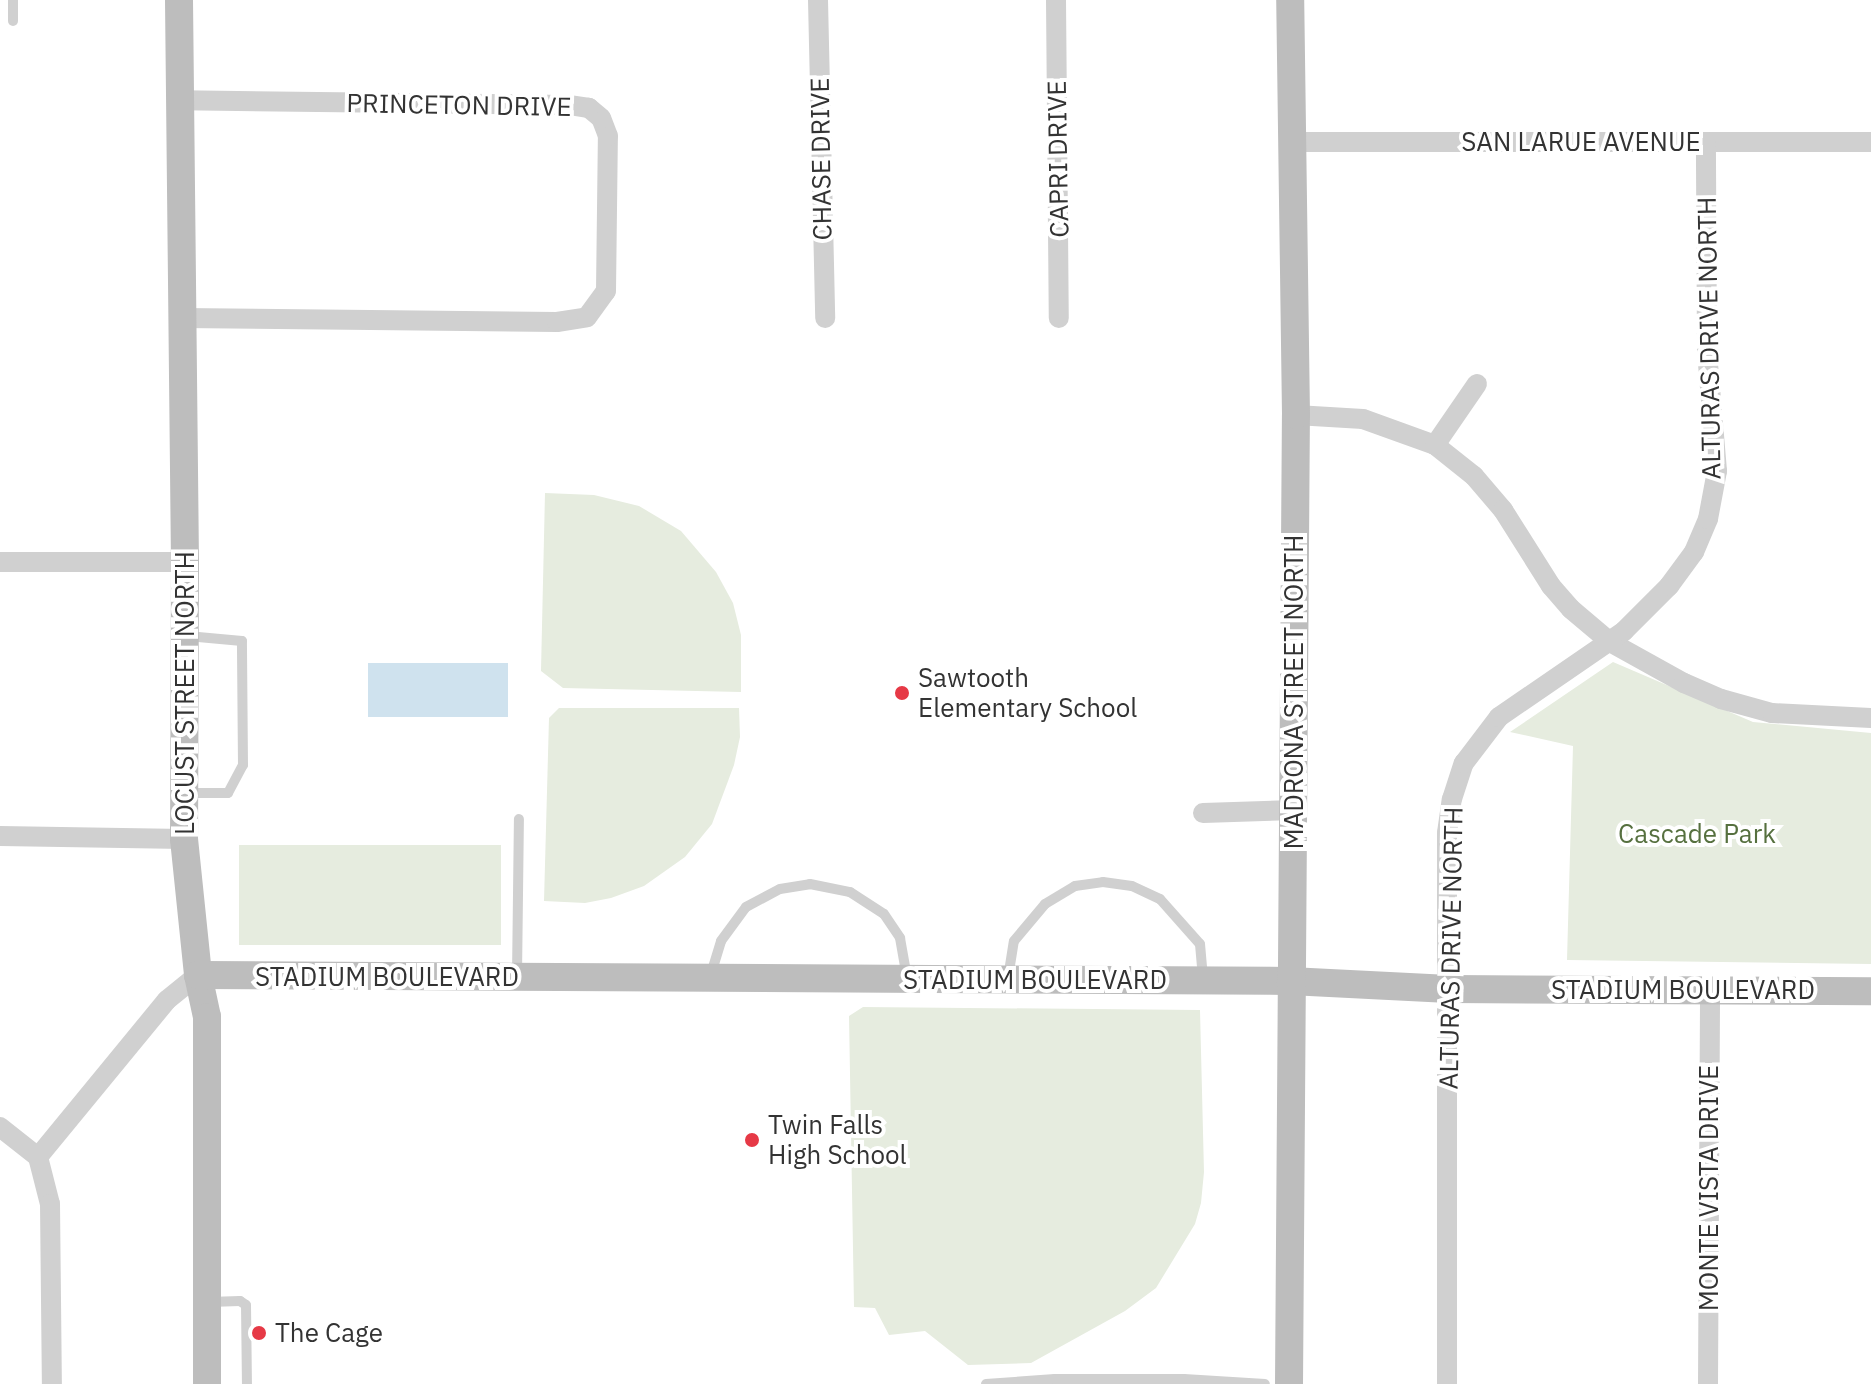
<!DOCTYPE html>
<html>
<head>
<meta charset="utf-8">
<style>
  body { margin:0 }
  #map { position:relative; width:1871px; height:1384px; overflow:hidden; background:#fff; font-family:"IBM Plex Sans",sans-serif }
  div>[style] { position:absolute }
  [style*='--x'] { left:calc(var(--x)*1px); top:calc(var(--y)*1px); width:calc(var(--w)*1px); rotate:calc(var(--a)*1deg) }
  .green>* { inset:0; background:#e6ecdf; transform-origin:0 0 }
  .water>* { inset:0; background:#cfe2ee; transform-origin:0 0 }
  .lane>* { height:10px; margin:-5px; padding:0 5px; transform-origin:5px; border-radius:5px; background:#d0d0d0 }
  .street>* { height:20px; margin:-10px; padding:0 10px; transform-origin:10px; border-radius:10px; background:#d0d0d0 }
  .secondary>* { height:28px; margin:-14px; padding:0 14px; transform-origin:14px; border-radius:14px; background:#bdbdbd }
  .dots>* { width:22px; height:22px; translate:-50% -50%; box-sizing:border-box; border:4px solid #fff; border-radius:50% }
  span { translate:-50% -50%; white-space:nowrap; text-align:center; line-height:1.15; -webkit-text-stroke:8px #fff; paint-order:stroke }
  .street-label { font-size:26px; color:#333 }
  .poi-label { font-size:26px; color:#333 }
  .left { translate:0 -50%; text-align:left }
  .park-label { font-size:26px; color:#56703f }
</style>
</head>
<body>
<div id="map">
  <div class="green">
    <div style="clip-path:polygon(545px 493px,594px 495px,639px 506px,681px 531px,716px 572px,733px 603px,741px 635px,741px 692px,563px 688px,541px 671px)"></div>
    <div style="clip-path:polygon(1613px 662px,1753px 722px,1871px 733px,1871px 964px,1567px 960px,1573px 746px,1510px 732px)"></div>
    <div style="clip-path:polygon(559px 708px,739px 708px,740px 737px,734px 765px,712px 824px,685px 857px,644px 886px,611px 898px,585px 903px,544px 901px,549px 718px)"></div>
    <div style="left:239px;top:845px;width:262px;height:100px"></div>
    <div style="clip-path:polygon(863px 1007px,1200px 1010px,1204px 1172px,1201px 1203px,1195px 1224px,1156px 1288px,1125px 1311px,1031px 1363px,968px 1365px,925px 1331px,889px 1335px,875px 1308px,854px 1307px,849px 1016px)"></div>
  </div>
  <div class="water">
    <div style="left:368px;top:663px;width:140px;height:54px"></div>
  </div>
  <div class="lane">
    <div style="--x:13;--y:0;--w:21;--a:90"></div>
    <div style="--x:186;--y:793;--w:42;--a:0"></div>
    <div style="--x:228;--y:793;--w:32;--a:-62"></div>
    <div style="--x:243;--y:765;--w:124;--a:-90.5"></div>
    <div style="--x:242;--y:641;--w:55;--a:-174.8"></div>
    <div style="--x:711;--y:974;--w:34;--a:-73"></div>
    <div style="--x:721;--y:941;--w:42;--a:-53.7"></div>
    <div style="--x:746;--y:907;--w:38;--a:-28"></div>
    <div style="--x:780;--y:889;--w:30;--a:-9"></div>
    <div style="--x:810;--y:884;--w:41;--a:11.3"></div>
    <div style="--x:850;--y:892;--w:40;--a:32.9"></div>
    <div style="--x:884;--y:914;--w:29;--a:56"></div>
    <div style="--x:900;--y:938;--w:40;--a:80"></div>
    <div style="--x:517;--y:976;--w:157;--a:-89.3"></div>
    <div style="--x:1008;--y:978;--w:37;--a:-81"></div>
    <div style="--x:1014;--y:941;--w:48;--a:-50"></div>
    <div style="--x:1045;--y:904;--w:35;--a:-31"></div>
    <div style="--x:1075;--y:886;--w:28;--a:-8"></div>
    <div style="--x:1103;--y:882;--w:29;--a:8"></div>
    <div style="--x:1132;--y:886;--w:31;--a:25"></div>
    <div style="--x:1160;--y:899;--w:60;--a:48.4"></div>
    <div style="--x:1200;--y:944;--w:35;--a:85"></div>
    <div style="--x:209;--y:1302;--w:31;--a:-2"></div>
    <div style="--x:240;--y:1301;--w:7;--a:34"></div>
    <div style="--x:246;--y:1305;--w:79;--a:89.3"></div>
    <div style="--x:986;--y:1384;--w:69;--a:-4.1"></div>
    <div style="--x:1055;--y:1379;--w:129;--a:0"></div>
    <div style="--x:1184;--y:1379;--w:81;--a:3.5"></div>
  </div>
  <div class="street">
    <div style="--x:818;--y:0;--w:318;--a:88.7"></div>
    <div style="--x:1056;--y:0;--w:318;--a:89.5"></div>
    <div style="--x:1292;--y:142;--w:579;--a:0"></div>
    <div style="--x:182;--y:318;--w:375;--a:0.6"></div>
    <div style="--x:557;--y:322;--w:30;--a:-9"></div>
    <div style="--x:587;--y:317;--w:32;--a:-54"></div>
    <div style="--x:606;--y:291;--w:155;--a:-89.3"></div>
    <div style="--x:608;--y:136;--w:19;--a:-111"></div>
    <div style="--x:601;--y:118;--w:16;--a:-140"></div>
    <div style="--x:589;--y:108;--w:19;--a:-171"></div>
    <div style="--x:570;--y:105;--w:388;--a:-179.3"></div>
    <div style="--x:1296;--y:415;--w:67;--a:3.4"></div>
    <div style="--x:1363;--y:419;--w:77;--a:19.9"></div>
    <div style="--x:1435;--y:445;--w:50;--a:38.5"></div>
    <div style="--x:1474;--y:476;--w:45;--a:49.5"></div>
    <div style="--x:1503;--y:510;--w:90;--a:57.7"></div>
    <div style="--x:1551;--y:586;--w:30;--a:49"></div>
    <div style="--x:1571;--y:609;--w:51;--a:40.2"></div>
    <div style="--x:1610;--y:642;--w:85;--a:29"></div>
    <div style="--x:1684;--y:683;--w:40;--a:23.4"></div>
    <div style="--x:1721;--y:699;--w:53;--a:15.4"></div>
    <div style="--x:1772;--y:713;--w:99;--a:2.9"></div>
    <div style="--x:1435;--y:445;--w:74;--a:-55.5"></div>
    <div style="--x:0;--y:562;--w:185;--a:0"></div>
    <div style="--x:1203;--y:813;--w:91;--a:-1.9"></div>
    <div style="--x:0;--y:836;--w:184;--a:0.9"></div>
    <div style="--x:0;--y:1127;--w:48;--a:38.3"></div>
    <div style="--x:38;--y:1157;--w:203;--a:-50.6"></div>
    <div style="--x:167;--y:1000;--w:40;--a:-39"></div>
    <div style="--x:38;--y:1157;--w:49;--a:75.7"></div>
    <div style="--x:50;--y:1204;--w:180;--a:89.4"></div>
    <div style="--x:1447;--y:1384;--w:551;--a:-90"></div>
    <div style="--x:1447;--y:833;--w:34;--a:-82"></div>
    <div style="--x:1452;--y:799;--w:38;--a:-72"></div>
    <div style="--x:1464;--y:763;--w:58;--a:-52.7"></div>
    <div style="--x:1499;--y:717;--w:152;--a:-34.5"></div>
    <div style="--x:1624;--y:631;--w:64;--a:-45"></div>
    <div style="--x:1669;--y:586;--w:42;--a:-53.7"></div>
    <div style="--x:1694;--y:552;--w:36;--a:-67"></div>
    <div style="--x:1708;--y:519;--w:49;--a:-79.4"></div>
    <div style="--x:1717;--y:471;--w:118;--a:-94.8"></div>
    <div style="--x:1707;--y:353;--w:211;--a:-90.3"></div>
    <div style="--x:1708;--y:1384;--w:393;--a:-89.7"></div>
  </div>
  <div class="secondary">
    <div style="--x:179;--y:0;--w:562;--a:89.39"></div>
    <div style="--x:185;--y:562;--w:277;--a:90.2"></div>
    <div style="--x:184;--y:839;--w:137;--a:84.1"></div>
    <div style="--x:198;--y:975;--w:43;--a:77.9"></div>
    <div style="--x:207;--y:1017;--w:367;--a:90"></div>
    <div style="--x:198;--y:975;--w:1092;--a:0.31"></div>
    <div style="--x:1290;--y:981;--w:159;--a:2.9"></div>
    <div style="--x:1449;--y:989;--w:422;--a:0.3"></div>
    <div style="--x:1289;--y:1384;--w:969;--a:-89.59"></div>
    <div style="--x:1296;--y:415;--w:415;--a:-90.8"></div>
  </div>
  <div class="dots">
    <div style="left:902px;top:693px;background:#e63946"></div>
    <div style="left:752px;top:1140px;background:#e63946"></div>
    <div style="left:259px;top:1333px;background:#e63946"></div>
  </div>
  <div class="street-label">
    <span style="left:459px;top:105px;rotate:1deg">PRINCETON DRIVE</span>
    <span style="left:1581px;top:142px">SAN LARUE AVENUE</span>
    <span style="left:821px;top:159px;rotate:-91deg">CHASE DRIVE</span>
    <span style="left:1058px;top:159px;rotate:-91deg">CAPRI DRIVE</span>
    <span style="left:1709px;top:338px;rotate:-91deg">ALTURAS DRIVE NORTH</span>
    <span style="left:1294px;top:692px;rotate:-90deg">MADRONA STREET NORTH</span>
    <span style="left:185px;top:693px;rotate:-90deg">LOCUST STREET NORTH</span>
    <span style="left:1451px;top:948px;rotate:-89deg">ALTURAS DRIVE NORTH</span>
    <span style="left:387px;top:977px">STADIUM BOULEVARD</span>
    <span style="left:1035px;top:980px">STADIUM BOULEVARD</span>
    <span style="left:1683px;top:990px">STADIUM BOULEVARD</span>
    <span style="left:1709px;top:1188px;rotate:-90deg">MONTE VISTA DRIVE</span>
  </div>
  <div class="poi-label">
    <span class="left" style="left:918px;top:693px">Sawtooth<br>Elementary School</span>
    <span class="left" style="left:768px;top:1140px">Twin Falls<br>High School</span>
    <span class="left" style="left:275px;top:1333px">The Cage</span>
  </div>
  <div class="park-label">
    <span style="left:1697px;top:834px">Cascade Park</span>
  </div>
</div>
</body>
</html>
